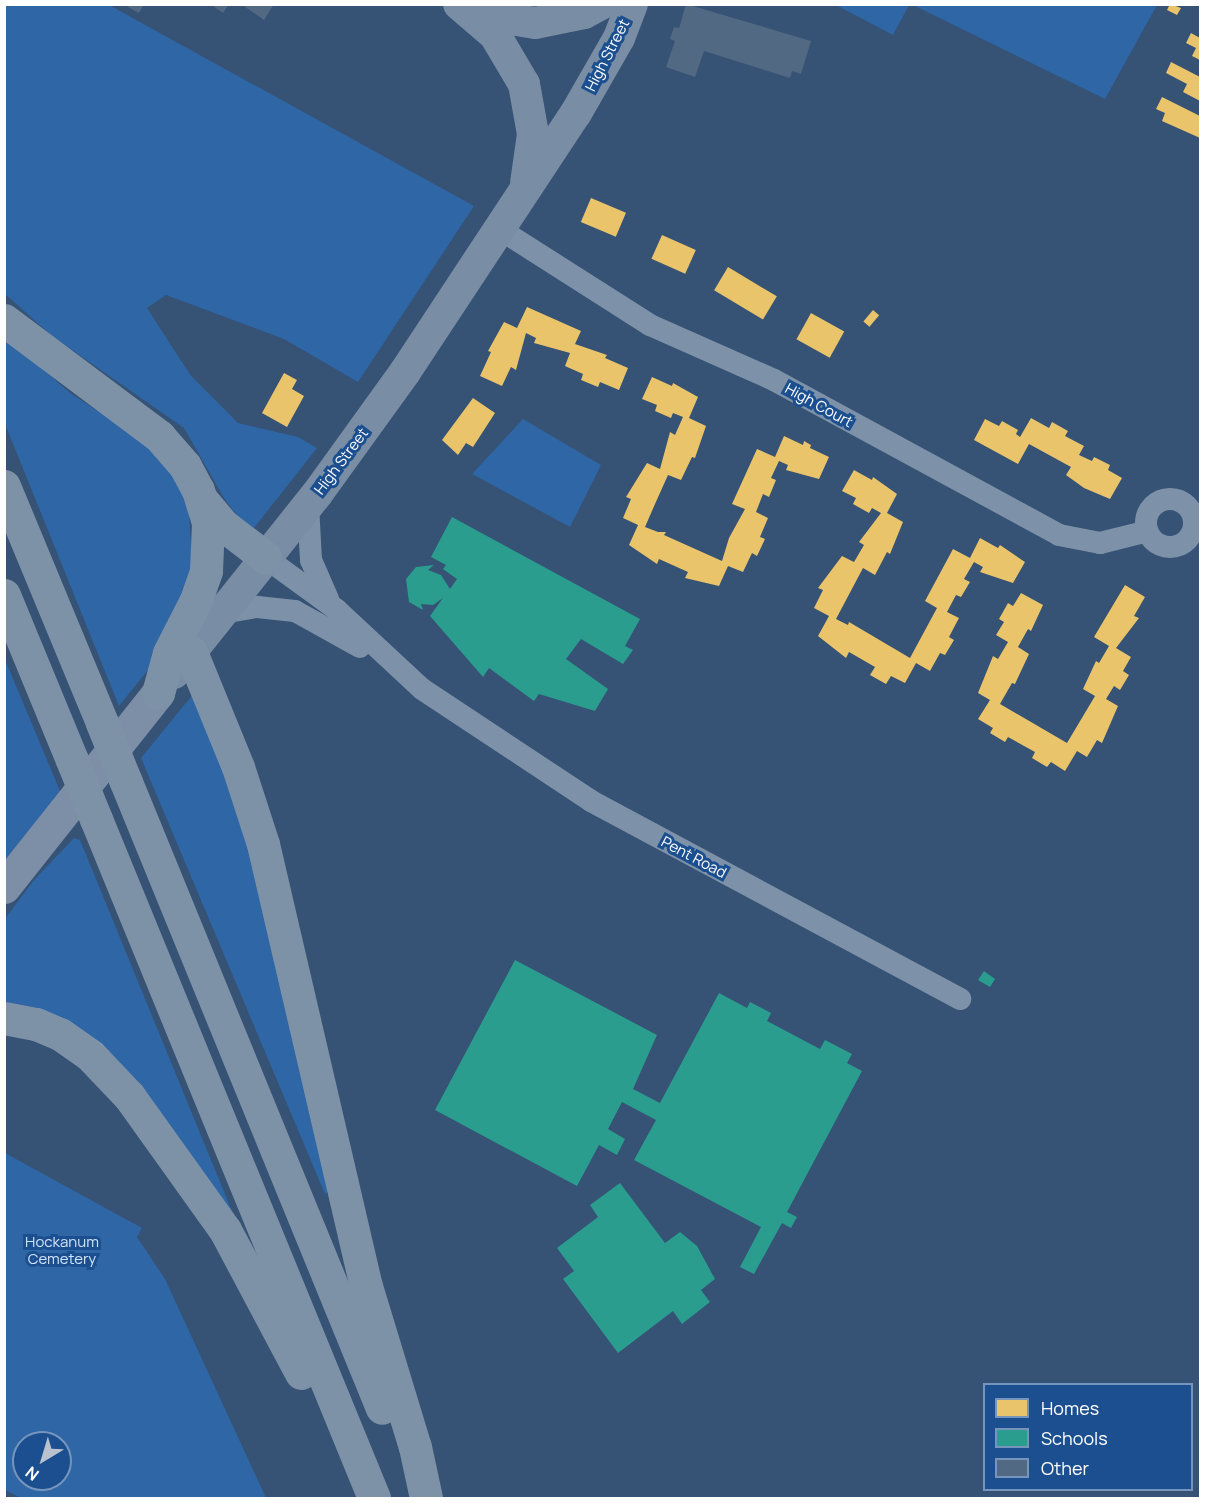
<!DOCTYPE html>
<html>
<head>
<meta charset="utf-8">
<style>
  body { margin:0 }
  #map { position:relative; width:1205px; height:1503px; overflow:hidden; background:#365274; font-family:Manrope,sans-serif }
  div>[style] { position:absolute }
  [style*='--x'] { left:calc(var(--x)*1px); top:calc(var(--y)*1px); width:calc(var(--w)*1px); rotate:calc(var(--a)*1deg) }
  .green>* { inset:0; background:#2f66a5 }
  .homes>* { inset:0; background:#e9c46a; transform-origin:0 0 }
  .schools>* { inset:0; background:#2a9d8f }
  .building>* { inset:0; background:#526984 }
  .street>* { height:22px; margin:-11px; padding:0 11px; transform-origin:11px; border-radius:11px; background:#7d92a8 }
  .street>.ring { margin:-11px; padding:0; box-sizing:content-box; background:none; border:22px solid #7d92a8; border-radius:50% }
  .secondary>* { height:32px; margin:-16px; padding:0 16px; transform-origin:16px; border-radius:16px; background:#798da4 }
  .primary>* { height:33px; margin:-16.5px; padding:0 16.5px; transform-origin:16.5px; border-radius:16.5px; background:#7d8ea7 }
  .highway>* { height:33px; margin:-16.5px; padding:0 16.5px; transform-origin:16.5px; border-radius:16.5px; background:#7e92a7 }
  .highway-bridge>* { height:33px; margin:-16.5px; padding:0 16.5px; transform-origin:16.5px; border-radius:16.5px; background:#7e92a7 }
  span { translate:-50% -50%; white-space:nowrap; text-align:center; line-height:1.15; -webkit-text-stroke:6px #1b4f8f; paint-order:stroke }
  .street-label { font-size:15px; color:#fff }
  .park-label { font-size:15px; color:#cfe3fa }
  .frame { position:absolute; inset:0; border:6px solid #fff; pointer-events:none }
  .legend { position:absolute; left:983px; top:1383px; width:210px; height:108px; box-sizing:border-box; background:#1b4f8f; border:2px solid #7695bc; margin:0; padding:8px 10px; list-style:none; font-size:18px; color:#fff }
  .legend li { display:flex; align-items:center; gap:12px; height:30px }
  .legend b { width:30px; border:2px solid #7695bc }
  .north { position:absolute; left:12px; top:1431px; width:60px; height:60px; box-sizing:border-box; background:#1b4f8f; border:2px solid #7695bc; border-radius:50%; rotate:218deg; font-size:16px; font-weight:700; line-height:24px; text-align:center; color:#fff }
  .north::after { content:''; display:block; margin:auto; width:21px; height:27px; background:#b9c2ce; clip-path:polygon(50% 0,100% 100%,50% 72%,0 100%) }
</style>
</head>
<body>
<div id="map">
  <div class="green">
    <div style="clip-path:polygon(5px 5px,109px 5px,474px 206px,358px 382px,284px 339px,166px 295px,147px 308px,191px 376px,238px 423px,298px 437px,317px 448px,250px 533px,224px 498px,184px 428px,52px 336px,5px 294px)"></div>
    <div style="clip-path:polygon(836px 5px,909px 5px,893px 35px)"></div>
    <div style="clip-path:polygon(913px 5px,1157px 5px,1105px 99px)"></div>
    <div style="clip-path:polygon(4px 335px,70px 393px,138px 437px,163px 462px,182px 491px,189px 514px,192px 558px,187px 592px,152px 665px,119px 706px,5px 424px)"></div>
    <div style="clip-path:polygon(523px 419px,601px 465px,570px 527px,472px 474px)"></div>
    <div style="clip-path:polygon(4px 657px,60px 791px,4px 865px)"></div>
    <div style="clip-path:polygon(194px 693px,254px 834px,328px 1192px,325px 1194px,141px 758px)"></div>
    <div style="clip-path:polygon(74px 838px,80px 840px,234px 1216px,25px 1006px,5px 1002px,4px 920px,34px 880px)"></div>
    <div style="clip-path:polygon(evenodd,5px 1153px,142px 1228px,137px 1237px,165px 1279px,266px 1498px,21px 1498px,5px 1490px,5px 1153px,24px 1443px,60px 1443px,60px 1479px,24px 1479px,24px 1443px)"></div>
  </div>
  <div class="homes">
    <div style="clip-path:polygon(1170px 4px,1181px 8px,1177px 15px,1167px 10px)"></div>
    <div style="clip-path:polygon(1191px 33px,1200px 38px,1200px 60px,1192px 56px,1196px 48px,1186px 43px)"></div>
    <div style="clip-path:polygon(1171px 62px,1200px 77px,1200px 101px,1183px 92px,1187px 84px,1166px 73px)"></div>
    <div style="clip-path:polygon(1162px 97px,1200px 116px,1200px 138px,1162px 121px,1165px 113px,1156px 109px)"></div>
    <div style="left:591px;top:198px;width:38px;height:26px;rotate:23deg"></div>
    <div style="left:662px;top:235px;width:37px;height:26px;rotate:24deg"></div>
    <div style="left:728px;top:267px;width:57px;height:27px;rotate:31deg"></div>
    <div style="clip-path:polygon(527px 307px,581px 331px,575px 344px,607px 355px,605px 358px,628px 368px,619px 390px,600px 382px,598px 387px,581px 380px,583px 374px,565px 366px,570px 353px,534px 343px,536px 338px,526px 333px,516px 370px,511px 367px,502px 386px,480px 376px,491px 352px,488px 351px,504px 322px,517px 328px)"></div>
    <div style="left:873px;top:310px;width:8px;height:15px;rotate:40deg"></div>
    <div style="left:811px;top:313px;width:38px;height:30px;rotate:29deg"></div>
    <div style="clip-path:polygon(284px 373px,297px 380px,292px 389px,304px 396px,287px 427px,262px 413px)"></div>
    <div style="clip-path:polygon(652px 377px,672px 386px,673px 383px,698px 397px,689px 418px,706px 426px,695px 458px,692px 457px,681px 480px,668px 475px,655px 504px,645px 527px,658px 532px,666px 532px,664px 535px,722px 561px,729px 538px,745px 509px,732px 504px,757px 449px,775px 457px,784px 436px,803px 445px,804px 441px,811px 445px,810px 448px,829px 457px,819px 479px,786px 470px,788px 465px,779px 461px,771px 478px,776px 480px,769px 497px,763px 494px,756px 512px,768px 518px,760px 537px,765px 539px,757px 556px,752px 553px,743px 572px,728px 566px,719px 586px,685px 578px,688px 572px,659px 559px,657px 564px,629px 545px,638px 525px,623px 518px,631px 499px,626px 497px,647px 463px,660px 469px,670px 432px,675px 435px,683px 417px,673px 413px,671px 418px,655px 411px,657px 405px,642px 399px)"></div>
    <div style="clip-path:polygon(473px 398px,495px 413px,473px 447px,466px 443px,458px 455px,442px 440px)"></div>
    <div style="clip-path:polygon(1031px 418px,1049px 428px,1052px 422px,1068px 431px,1065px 436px,1084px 446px,1079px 455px,1092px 461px,1094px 457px,1110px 465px,1108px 470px,1122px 478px,1110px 499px,1084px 488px,1066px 475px,1071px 467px,1029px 444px,1018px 464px,974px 440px,985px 419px,999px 426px,1002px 421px,1018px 430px,1016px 434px,1020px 437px)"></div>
    <div style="clip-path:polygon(854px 470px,872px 480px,873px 477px,897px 494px,887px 513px,903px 522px,890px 554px,887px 552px,875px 575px,863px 568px,836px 619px,848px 625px,849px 622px,910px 658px,937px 608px,925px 601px,953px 549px,970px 558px,980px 538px,998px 548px,1000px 545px,1025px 562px,1013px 583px,980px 572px,983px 567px,974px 562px,964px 579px,970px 582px,961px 597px,956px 595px,947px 612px,959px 618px,949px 637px,954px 640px,945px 655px,940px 653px,930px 671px,916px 663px,905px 683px,891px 676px,886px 684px,870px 675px,875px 667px,849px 652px,846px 658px,818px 636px,829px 616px,814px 608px,823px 590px,818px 588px,842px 556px,854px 562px,864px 545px,859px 542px,881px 513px,872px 508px,869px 513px,853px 504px,856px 498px,842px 491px)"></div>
    <div style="clip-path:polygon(1125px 585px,1145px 597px,1134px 616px,1139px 618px,1116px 648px,1131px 657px,1123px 671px,1129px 675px,1120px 690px,1114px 686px,1106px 699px,1118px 706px,1102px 743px,1097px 740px,1087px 757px,1077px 751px,1065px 771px,1051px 762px,1047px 767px,1032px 758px,1035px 752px,1008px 737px,1005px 742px,990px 733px,993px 728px,978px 719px,990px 700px,978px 693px,993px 656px,998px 659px,1008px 642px,996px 635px,1004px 622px,999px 619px,1008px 603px,1013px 606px,1021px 593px,1043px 605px,1031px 631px,1028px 629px,1018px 647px,1029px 654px,1015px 684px,1012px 683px,1000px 704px,1067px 743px,1095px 696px,1083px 689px,1096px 661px,1099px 663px,1109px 646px,1094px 637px)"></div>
  </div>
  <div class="schools">
    <div style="clip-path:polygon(452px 517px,640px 619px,625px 646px,633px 650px,623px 664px,581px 639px,566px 659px,608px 689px,595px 711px,539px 694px,534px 701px,489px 668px,483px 677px,430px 616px,443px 598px,433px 605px,421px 604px,423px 610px,409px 602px,406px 579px,416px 567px,434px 565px,428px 570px,441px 575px,450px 589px,457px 579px,443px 569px,446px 565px,431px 557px)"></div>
    <div style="clip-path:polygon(515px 960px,657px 1035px,633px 1089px,660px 1103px,719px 993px,747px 1008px,750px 1002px,771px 1013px,767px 1021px,820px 1049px,825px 1040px,852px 1054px,847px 1063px,862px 1071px,787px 1212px,797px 1217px,791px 1228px,782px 1223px,754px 1274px,740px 1267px,761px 1227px,634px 1160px,656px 1120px,622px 1102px,608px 1129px,625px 1139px,617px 1155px,599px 1145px,577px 1186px,435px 1110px)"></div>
    <div style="clip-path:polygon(984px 971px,995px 979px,990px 987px,978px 980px)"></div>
    <div style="clip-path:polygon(620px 1183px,665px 1243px,680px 1232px,697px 1246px,715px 1279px,701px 1290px,710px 1302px,682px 1324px,673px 1311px,618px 1353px,563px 1279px,574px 1271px,557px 1248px,598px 1217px,590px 1205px)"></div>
  </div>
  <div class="building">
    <div style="clip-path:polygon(129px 4px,144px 4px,139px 13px,128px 7px)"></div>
    <div style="clip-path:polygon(210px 4px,229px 4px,223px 13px)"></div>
    <div style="clip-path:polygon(241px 4px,274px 4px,264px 20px)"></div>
    <div style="clip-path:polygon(686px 4px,811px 41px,801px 74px,792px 71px,790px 78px,704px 51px,695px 77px,666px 67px,675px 41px,670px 39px,674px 27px,679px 28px)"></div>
  </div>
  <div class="street">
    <div style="--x:501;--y:230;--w:177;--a:32.5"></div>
    <div style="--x:650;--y:325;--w:136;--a:23.9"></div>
    <div style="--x:774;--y:380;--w:324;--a:28.5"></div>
    <div style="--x:1059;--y:535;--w:42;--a:11"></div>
    <div style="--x:1100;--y:543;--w:49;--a:-14"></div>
    <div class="ring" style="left:1146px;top:499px;width:26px;height:26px"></div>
    <div style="--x:308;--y:505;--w:55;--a:86.9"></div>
    <div style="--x:311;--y:560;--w:43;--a:66.4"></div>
    <div style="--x:266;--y:558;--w:88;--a:36.2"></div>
    <div style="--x:337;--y:610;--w:116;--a:42.9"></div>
    <div style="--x:422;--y:689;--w:203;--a:33.5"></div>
    <div style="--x:591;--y:801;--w:419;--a:28.2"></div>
    <div style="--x:222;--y:613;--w:36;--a:-10"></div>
    <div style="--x:257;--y:607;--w:38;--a:6"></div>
    <div style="--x:295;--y:611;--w:74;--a:29"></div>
  </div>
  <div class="secondary">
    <div style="--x:459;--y:4;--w:48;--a:40.7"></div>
    <div style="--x:495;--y:35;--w:57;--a:59.4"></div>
    <div style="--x:524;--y:84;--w:51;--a:79.8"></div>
    <div style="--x:533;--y:134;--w:49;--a:98.1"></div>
    <div style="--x:471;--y:12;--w:65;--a:9.8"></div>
    <div style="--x:535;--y:23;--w:50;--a:-11.5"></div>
    <div style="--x:584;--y:13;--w:19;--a:-28"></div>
    <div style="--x:174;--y:673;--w:229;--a:-51.4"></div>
    <div style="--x:317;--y:494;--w:150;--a:-54.2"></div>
    <div style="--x:405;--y:372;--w:310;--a:-56.6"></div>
    <div style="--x:576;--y:113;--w:86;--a:-60.2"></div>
    <div style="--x:619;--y:38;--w:36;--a:-69"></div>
  </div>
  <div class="primary">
    <div style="--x:4;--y:887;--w:248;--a:-51.6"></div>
  </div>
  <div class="highway">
    <div style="--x:4;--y:320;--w:194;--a:36.8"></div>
    <div style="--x:159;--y:436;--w:40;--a:49"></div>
    <div style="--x:185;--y:466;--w:27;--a:62"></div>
    <div style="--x:198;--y:490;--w:34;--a:73"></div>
    <div style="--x:208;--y:523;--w:48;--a:92.4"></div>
    <div style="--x:206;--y:571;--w:31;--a:109"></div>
    <div style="--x:196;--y:600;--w:59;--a:117"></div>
    <div style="--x:169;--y:653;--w:41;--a:105.4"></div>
    <div style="--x:4;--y:486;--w:256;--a:67.5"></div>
    <div style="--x:202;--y:500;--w:33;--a:50"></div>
    <div style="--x:223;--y:525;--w:54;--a:37.5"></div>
    <div style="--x:4;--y:595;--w:178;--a:67.6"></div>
    <div style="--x:191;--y:652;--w:124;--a:67.8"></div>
    <div style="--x:238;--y:767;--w:81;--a:72"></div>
    <div style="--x:263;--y:844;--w:454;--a:76.9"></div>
    <div style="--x:366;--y:1286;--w:168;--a:73.1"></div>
    <div style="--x:415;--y:1447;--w:52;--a:77.8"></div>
    <div style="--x:126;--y:782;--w:676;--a:67.76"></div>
    <div style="--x:96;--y:819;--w:734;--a:67.73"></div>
    <div style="--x:4;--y:1018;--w:33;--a:11"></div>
    <div style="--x:36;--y:1024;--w:26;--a:23"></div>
    <div style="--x:60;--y:1034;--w:37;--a:35"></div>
    <div style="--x:90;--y:1055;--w:57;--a:46.4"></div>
    <div style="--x:129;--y:1096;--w:165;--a:54.4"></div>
    <div style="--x:225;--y:1230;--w:162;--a:62"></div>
  </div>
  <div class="highway-bridge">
    <div style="--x:102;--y:723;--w:64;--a:67.9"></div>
    <div style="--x:72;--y:760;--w:64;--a:67.9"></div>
  </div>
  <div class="street-label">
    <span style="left:607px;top:55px;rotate:-63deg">High Street</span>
    <span style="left:819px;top:405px;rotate:29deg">High Court</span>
    <span style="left:341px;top:461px;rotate:-53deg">High Street</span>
    <span style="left:694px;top:857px;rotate:28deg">Pent Road</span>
  </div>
  <div class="park-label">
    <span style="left:62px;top:1250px">Hockanum<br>Cemetery</span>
  </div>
  <div class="frame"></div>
  <ul class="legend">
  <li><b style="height:16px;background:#e9c46a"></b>Homes</li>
  <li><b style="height:16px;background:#2a9d8f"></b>Schools</li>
  <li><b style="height:16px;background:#526984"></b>Other</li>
  </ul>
  <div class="north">N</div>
</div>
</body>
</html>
